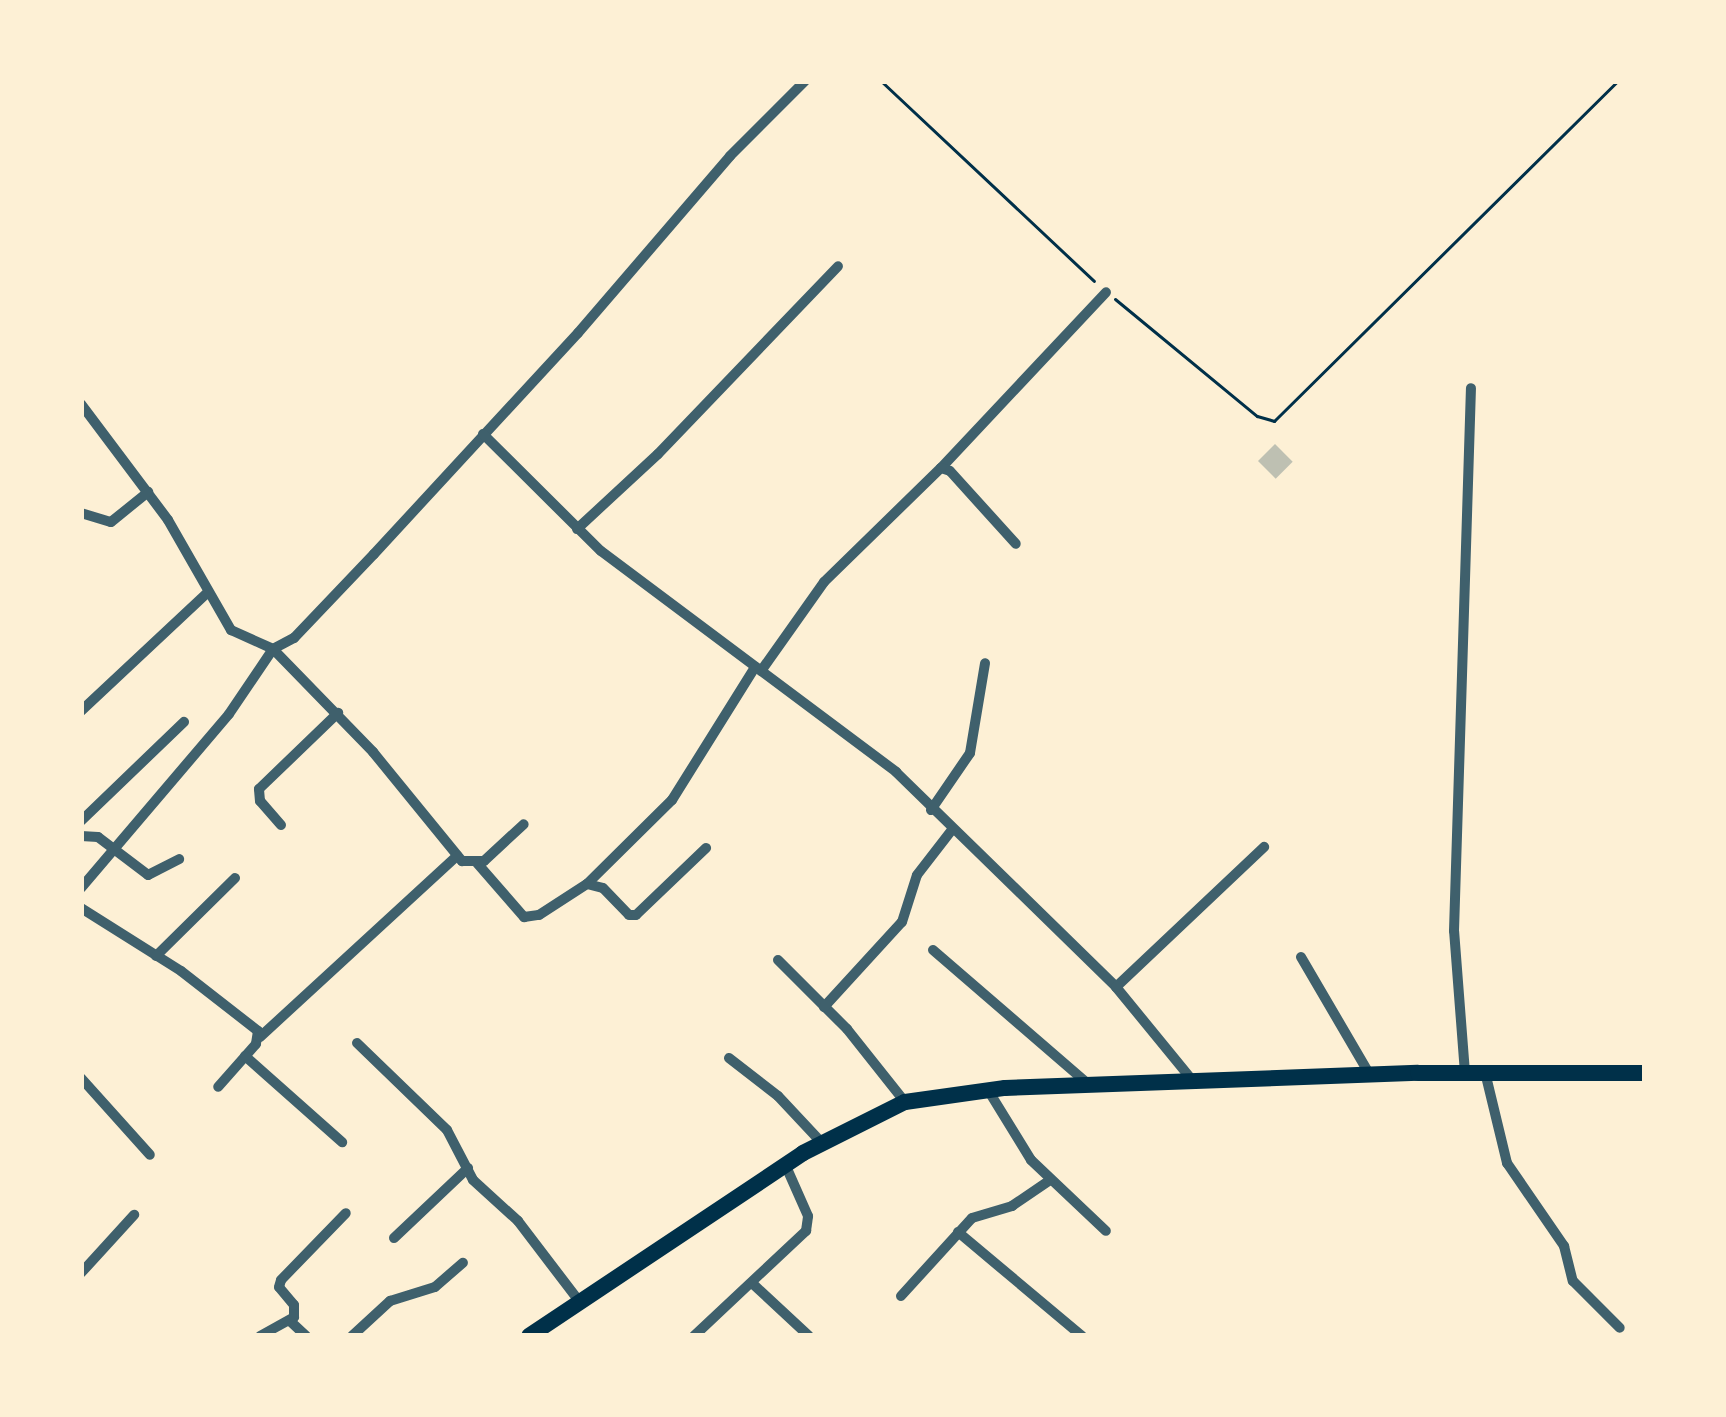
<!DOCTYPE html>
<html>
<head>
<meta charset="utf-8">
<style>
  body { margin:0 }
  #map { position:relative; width:1726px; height:1417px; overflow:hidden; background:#fdf0d5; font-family:Karla,sans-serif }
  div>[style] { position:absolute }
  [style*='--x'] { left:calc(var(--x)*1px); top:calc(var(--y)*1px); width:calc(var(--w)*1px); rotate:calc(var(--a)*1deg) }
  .building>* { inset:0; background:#bec0b2; transform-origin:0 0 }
  .path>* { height:3px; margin:-1.5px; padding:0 1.5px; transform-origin:1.5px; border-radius:1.5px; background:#003049 }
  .minor>* { height:10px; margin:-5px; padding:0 5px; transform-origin:5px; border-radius:5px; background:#3f606c }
  .trunk>* { height:16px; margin:-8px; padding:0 8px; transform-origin:8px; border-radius:8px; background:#003049 }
  span { translate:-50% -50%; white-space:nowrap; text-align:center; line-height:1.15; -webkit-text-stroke:12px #fdf0d5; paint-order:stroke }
  .frame { position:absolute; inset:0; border:84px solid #fdf0d5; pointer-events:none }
</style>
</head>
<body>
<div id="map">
  <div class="building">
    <div style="left:1275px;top:444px;width:25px;height:24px;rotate:45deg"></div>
  </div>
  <div class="path">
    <div style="--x:881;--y:81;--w:292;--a:43.2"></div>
    <div style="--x:1115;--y:299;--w:184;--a:39.5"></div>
    <div style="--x:1257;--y:416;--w:18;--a:16"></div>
    <div style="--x:1274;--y:421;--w:483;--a:-44.7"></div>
  </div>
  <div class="minor">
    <div style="--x:81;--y:404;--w:145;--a:53.1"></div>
    <div style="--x:168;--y:520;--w:127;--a:60.2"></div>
    <div style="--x:231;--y:630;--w:46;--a:24.3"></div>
    <div style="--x:273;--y:649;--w:24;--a:-28"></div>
    <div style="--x:294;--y:638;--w:116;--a:-46.4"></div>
    <div style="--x:374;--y:554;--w:301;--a:-47.3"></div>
    <div style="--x:578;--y:333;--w:233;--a:-49.3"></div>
    <div style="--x:730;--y:156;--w:106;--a:-45"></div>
    <div style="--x:483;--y:434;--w:166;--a:44.8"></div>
    <div style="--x:601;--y:551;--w:369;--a:36.8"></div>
    <div style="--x:896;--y:772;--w:308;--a:44.3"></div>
    <div style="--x:1116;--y:987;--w:120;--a:50.7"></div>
    <div style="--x:941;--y:468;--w:241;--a:-46.8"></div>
    <div style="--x:81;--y:513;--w:31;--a:17"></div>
    <div style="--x:111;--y:522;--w:48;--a:-39"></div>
    <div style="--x:577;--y:529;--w:110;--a:-42.8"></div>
    <div style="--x:658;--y:454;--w:260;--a:-46.2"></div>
    <div style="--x:761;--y:671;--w:109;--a:-54.7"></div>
    <div style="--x:824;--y:582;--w:163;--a:-44.3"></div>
    <div style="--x:941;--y:468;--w:9;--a:18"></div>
    <div style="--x:950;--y:471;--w:98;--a:47.9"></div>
    <div style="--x:81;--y:711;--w:171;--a:-43.1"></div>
    <div style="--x:931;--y:810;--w:69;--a:-55.6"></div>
    <div style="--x:970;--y:753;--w:91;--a:-80.5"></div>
    <div style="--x:81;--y:821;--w:143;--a:-43.9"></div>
    <div style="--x:281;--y:825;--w:32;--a:-131"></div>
    <div style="--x:260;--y:801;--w:12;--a:-95"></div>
    <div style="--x:259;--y:789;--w:110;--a:-43.9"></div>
    <div style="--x:81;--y:836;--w:17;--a:3"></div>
    <div style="--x:98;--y:837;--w:63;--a:37.2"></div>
    <div style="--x:148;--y:875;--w:35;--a:-27"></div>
    <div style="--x:477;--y:863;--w:72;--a:49"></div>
    <div style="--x:524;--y:917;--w:15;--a:-8"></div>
    <div style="--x:539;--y:915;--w:57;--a:-32.9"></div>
    <div style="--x:587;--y:884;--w:16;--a:14"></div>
    <div style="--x:603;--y:888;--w:37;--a:46"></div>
    <div style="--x:629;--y:915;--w:7;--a:0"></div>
    <div style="--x:636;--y:915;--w:97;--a:-43.7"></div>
    <div style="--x:587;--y:884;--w:120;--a:-44.7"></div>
    <div style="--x:672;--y:800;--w:157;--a:-58"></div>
    <div style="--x:81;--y:888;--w:228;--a:-49.6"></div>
    <div style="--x:229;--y:714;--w:78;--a:-55.9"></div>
    <div style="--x:273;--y:649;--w:144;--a:45.8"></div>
    <div style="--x:373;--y:752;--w:141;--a:50.8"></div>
    <div style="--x:462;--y:861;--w:22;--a:0"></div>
    <div style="--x:484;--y:861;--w:54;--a:-42.8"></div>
    <div style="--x:81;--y:908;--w:118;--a:32.2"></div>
    <div style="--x:181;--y:971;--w:98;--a:37.9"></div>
    <div style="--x:258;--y:1031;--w:13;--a:99"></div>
    <div style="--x:256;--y:1044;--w:57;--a:131.5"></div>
    <div style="--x:933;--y:950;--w:205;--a:40.8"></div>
    <div style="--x:156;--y:956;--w:111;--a:-44.6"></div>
    <div style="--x:1301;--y:957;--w:137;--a:59.7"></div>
    <div style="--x:778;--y:960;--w:98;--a:45"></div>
    <div style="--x:847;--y:1029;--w:93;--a:51.5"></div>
    <div style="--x:1116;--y:987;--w:204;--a:-43.4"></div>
    <div style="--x:824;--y:1007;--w:115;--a:-47.5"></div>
    <div style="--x:902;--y:922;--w:49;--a:-72.3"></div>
    <div style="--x:917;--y:875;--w:56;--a:-52.3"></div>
    <div style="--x:260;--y:1037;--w:268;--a:-42.6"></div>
    <div style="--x:357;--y:1043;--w:125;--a:44"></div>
    <div style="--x:447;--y:1130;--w:56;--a:62.5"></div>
    <div style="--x:473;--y:1180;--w:61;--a:42.3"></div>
    <div style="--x:518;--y:1221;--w:101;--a:52.7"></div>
    <div style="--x:245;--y:1056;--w:130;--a:41.6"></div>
    <div style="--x:729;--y:1058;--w:62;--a:37.8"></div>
    <div style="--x:778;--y:1096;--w:63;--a:46.9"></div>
    <div style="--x:1485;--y:1072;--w:94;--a:76.4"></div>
    <div style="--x:1507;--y:1163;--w:101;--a:55.5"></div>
    <div style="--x:1564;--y:1246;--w:36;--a:76"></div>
    <div style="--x:1573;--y:1281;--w:66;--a:45"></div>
    <div style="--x:1465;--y:1073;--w:142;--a:-94.4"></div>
    <div style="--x:1454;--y:931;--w:543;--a:-88.21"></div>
    <div style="--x:81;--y:1078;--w:103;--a:48.1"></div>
    <div style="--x:988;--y:1090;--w:82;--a:58.4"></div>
    <div style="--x:1031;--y:1160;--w:103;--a:43.4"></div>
    <div style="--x:958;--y:1232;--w:162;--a:40"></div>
    <div style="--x:394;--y:1238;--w:102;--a:-43.4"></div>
    <div style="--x:81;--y:1273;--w:79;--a:-47.6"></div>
    <div style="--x:753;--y:1284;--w:76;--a:42.9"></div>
    <div style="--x:901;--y:1296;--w:105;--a:-47.7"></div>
    <div style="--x:972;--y:1218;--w:42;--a:-16.7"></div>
    <div style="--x:1012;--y:1206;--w:46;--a:-34.4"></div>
    <div style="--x:290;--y:1321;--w:22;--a:43"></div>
    <div style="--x:260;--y:1336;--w:39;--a:-29"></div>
    <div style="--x:294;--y:1317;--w:12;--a:-90"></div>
    <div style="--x:294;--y:1305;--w:23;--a:-130"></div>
    <div style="--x:279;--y:1287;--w:7;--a:-74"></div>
    <div style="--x:281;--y:1280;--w:93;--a:-45.9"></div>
    <div style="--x:352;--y:1336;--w:52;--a:-42.6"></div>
    <div style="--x:390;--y:1301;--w:47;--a:-17.3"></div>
    <div style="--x:435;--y:1287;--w:37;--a:-41"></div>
    <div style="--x:694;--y:1336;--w:154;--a:-43.2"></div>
    <div style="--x:806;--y:1231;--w:15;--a:-82"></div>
    <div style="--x:808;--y:1216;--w:57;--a:-113.9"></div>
  </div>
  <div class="trunk">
    <div style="--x:529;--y:1336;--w:329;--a:-33.7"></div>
    <div style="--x:803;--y:1153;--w:114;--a:-26.6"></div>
    <div style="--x:905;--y:1102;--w:101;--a:-8"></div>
    <div style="--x:1005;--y:1088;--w:413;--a:-2.1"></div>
    <div style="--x:1418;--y:1073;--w:227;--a:0"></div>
  </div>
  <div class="frame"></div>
</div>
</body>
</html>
